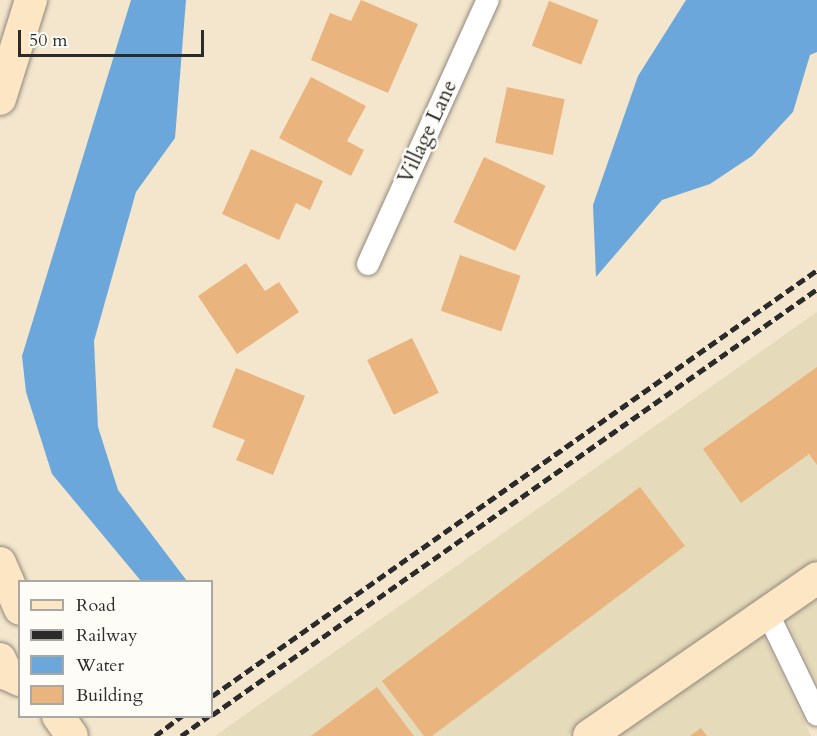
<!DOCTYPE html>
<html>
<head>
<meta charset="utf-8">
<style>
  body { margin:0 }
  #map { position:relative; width:817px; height:736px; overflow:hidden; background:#f4e6cd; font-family:Cardo,serif }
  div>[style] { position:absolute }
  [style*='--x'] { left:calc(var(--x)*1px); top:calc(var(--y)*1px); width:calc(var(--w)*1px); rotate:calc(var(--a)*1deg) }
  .built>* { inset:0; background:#e5daba }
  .water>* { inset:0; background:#6ca7dc }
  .building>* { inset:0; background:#eab47f; transform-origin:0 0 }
  .roads { filter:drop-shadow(0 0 2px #90887c) drop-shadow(0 0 2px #90887c) }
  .street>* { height:22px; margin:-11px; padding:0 11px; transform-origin:11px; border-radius:11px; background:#fff }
  .secondary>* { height:32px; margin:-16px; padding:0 16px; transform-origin:16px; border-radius:16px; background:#fce6c4 }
  .rail>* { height:4.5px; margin-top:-2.25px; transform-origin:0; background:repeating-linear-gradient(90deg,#2b2b2b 0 9px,transparent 0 13.5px) }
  span { translate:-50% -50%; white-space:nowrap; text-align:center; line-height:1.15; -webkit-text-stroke:5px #fdfcf7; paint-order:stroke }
  .street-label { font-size:21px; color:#2b2b2b }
  .legend { position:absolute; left:18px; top:580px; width:195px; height:138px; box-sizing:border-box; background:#fdfcf7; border:2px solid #a9a8a5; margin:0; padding:8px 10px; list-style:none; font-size:18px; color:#2b2b2b }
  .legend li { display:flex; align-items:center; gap:12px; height:30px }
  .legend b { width:30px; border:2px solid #a9a8a5 }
  .scale { position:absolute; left:18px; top:30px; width:186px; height:27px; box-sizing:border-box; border:3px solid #2b2b2b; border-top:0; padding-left:8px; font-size:18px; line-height:21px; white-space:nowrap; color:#2b2b2b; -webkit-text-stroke:4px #fdfcf7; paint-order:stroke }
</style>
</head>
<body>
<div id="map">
  <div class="built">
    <div style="clip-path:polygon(817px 312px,817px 562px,567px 736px,215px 736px)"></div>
    <div style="clip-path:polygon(817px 593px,817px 682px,785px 616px)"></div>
    <div style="clip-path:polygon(761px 632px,811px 736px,611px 736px)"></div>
  </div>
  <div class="water">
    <div style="clip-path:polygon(131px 0,186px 0,175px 138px,136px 192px,94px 341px,98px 427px,118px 490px,187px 581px,141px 581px,52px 474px,26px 392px,22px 356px)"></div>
    <div style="clip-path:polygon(686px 0,817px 0,817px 52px,810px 55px,793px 112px,752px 156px,710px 184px,662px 200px,596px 277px,593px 205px,638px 76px)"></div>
  </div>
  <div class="building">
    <div style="clip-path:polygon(361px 0,418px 24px,388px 93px,311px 60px,330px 13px,351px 21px)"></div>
    <div style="left:549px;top:1px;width:53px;height:48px;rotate:21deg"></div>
    <div style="clip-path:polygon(311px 77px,366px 106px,347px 141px,364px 150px,351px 176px,279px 138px)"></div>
    <div style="left:507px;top:87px;width:59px;height:57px;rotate:12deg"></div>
    <div style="clip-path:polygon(251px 149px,323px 181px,310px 210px,296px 203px,279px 240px,222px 214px)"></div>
    <div style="left:484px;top:157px;width:68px;height:72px;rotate:25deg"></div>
    <div style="left:460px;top:255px;width:64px;height:59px;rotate:19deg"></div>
    <div style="clip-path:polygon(246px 263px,265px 291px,279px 282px,299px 312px,237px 354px,198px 296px)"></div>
    <div style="left:412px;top:338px;width:61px;height:50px;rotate:64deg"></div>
    <div style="clip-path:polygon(817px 367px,817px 465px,809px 454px,741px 503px,703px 449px)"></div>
    <div style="clip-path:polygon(236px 368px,305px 396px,273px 475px,236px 460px,245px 440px,212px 427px)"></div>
    <div style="clip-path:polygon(640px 487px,685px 546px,432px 736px,424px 736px,382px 681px)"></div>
    <div style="clip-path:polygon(377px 687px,414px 736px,311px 736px)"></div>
    <div style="clip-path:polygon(701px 728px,707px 736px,690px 736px)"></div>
  </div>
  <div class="roads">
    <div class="street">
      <div style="--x:368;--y:264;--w:290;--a:-65.6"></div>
      <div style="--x:767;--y:612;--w:114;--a:64.1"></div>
    </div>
    <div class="secondary">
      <div style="--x:0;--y:99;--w:104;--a:-72.6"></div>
      <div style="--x:0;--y:563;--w:50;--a:66.5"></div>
      <div style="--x:0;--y:659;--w:17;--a:65"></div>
      <div style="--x:7;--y:674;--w:14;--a:25"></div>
      <div style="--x:58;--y:716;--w:24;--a:55"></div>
      <div style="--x:589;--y:736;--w:277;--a:-34.7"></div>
    </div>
  </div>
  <div class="rail">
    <div style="--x:212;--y:696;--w:740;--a:-35.15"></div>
    <div style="--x:212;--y:715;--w:740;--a:-35.15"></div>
    <div style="--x:155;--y:736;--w:34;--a:-37"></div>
    <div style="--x:181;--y:736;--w:34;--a:-36"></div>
  </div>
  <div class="street-label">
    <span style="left:428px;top:132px;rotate:-65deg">Village Lane</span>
  </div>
  <ul class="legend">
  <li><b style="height:8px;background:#fce6c4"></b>Road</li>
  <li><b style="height:8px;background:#2b2b2b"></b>Railway</li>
  <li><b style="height:16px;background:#6ca7dc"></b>Water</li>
  <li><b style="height:16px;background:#eab47f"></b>Building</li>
  </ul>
  <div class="scale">50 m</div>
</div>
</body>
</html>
